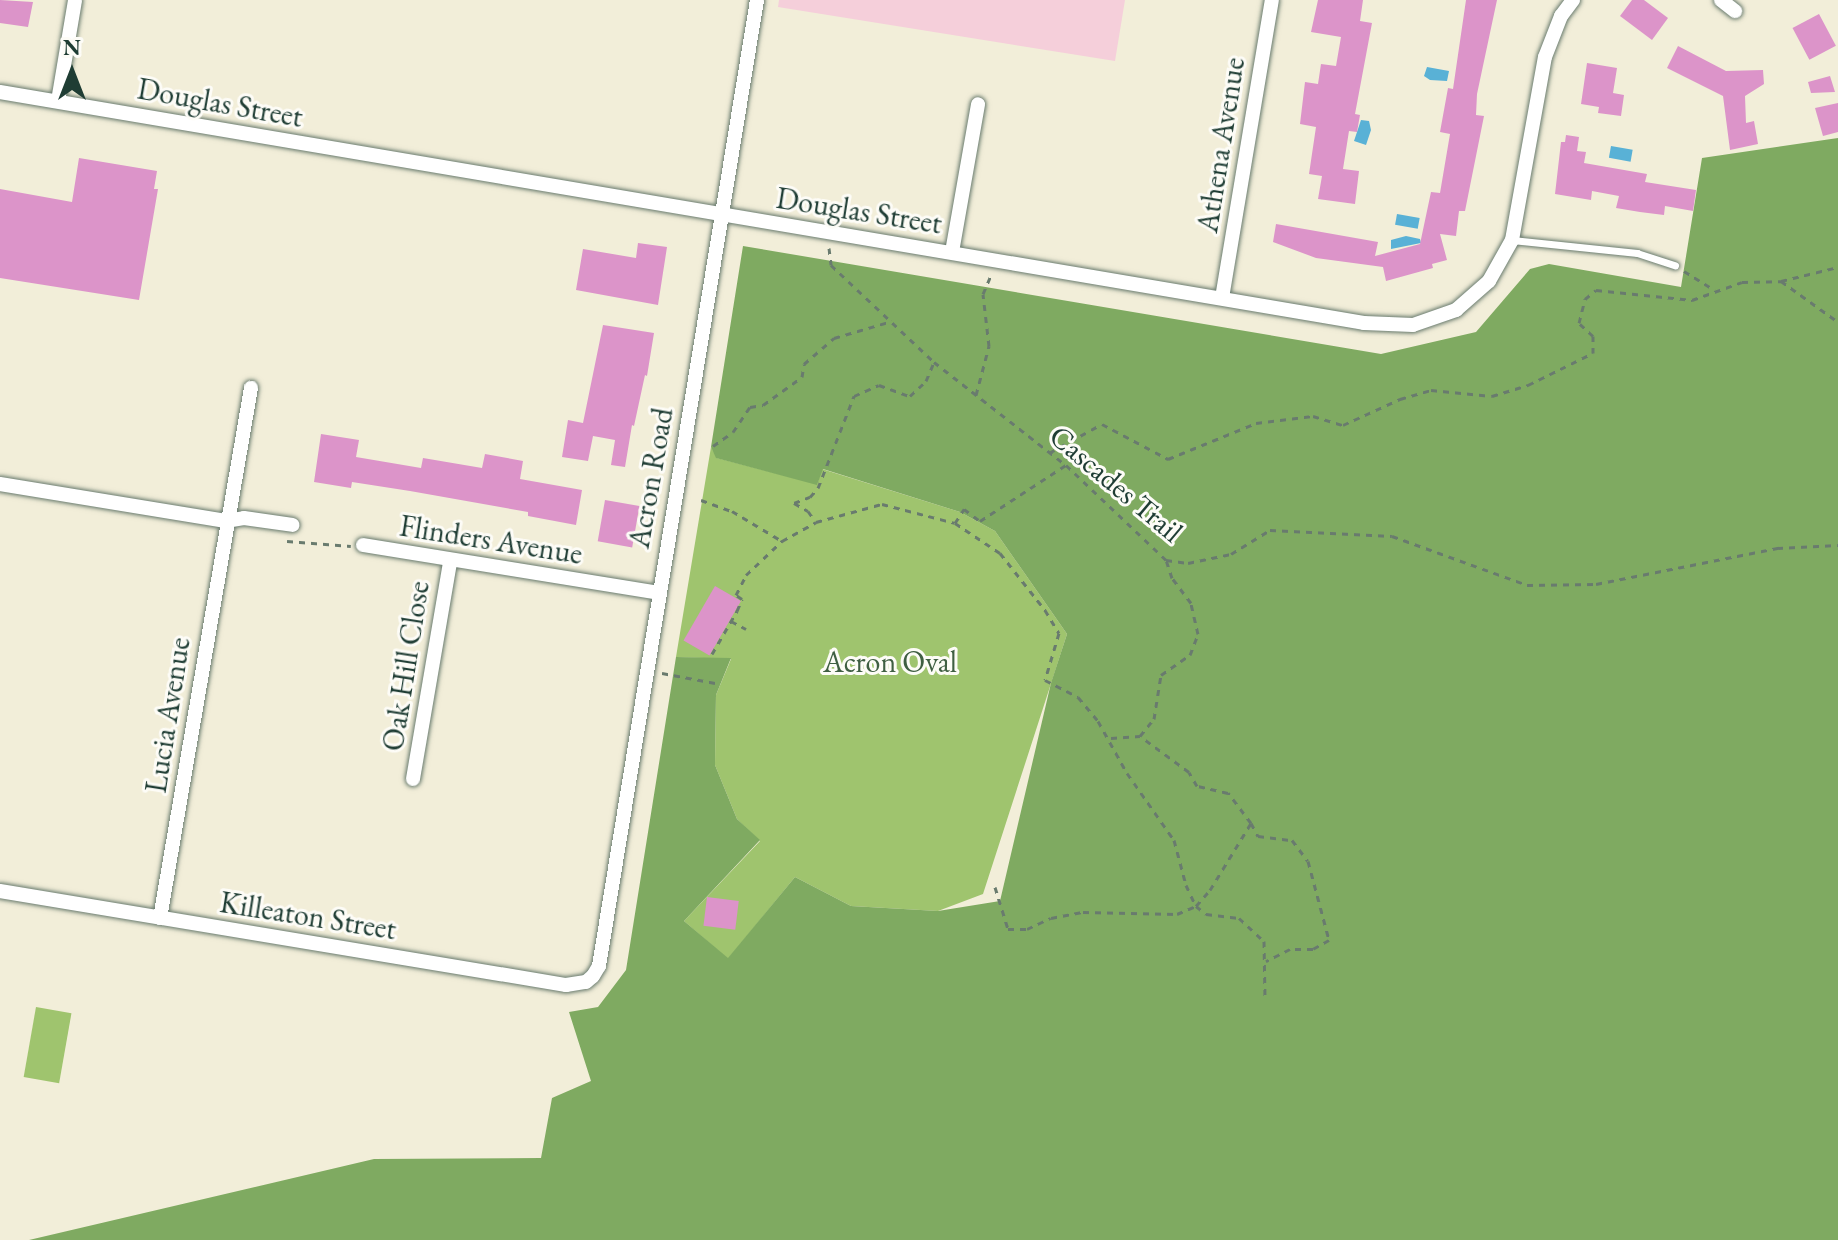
<!DOCTYPE html>
<html>
<head>
<meta charset="utf-8">
<style>
  body { margin:0 }
  #map { position:relative; width:1838px; height:1240px; overflow:hidden; background:#f2eed9; font-family:"EB Garamond",serif }
  div>[style] { position:absolute }
  [style*='--x'] { left:calc(var(--x)*1px); top:calc(var(--y)*1px); width:calc(var(--w)*1px); rotate:calc(var(--a)*1deg) }
  .built>* { inset:0; background:#f5cfda }
  .green>* { inset:0; background:#9fc46e; transform-origin:0 0 }
  .forest>* { inset:0; background:#7faa61 }
  .water>* { inset:0; background:#59b1d6; transform-origin:0 0 }
  .building>* { inset:0; background:#dc94c9; transform-origin:0 0 }
  .path>* { height:3px; margin-top:-1.5px; transform-origin:0; background:repeating-linear-gradient(90deg,#697b6e 0 6px,transparent 0 12px) }
  .roads { filter:drop-shadow(0 0 2px #697b6e) drop-shadow(0 0 2px #697b6e) }
  .lane>* { height:7px; margin:-3.5px; padding:0 3.5px; transform-origin:3.5px; border-radius:3.5px; background:#fff }
  .street>* { height:14px; margin:-7px; padding:0 7px; transform-origin:7px; border-radius:7px; background:#fff }
  span { translate:-50% -50%; white-space:nowrap; text-align:center; line-height:1.15; -webkit-text-stroke:6px #fdfcf7; paint-order:stroke }
  .street-label { font-size:30px; color:#1f3d34 }
  .park-label { font-size:30px; color:#3f5f42 }
  .north { position:absolute; left:32px; top:32px; width:80px; height:80px; -webkit-text-stroke:6px #fdfcf7; paint-order:stroke; rotate:0deg; font-size:22px; font-weight:700; line-height:32px; text-align:center; color:#1f3d34 }
  .north::after { content:''; display:block; margin:auto; width:28px; height:36px; background:#1f3d34; clip-path:polygon(50% 0,100% 100%,50% 72%,0 100%) }
</style>
</head>
<body>
<div id="map">
  <div class="built">
    <div style="clip-path:polygon(779px 0,1125px 0,1115px 61px,778px 7px)"></div>
  </div>
  <div class="green">
    <div style="clip-path:polygon(711px 447px,717px 458px,817px 484px,822px 469px,960px 512px,995px 531px,1067px 634px,983px 894px,938px 911px,851px 906px,795px 877px,728px 959px,684px 921px,760px 841px,737px 819px,715px 765px,716px 695px,731px 659px,676px 657px)"></div>
    <div style="left:36px;top:1007px;width:36px;height:71px;rotate:10deg"></div>
  </div>
  <div class="forest">
    <div style="clip-path:polygon(1838px 138px,1838px 1240px,29px 1240px,374px 1159px,541px 1158px,552px 1098px,591px 1081px,569px 1012px,598px 1007px,626px 970px,676px 657px,731px 658px,716px 695px,715px 765px,737px 819px,760px 840px,684px 921px,728px 958px,795px 877px,851px 906px,938px 911px,1000px 901px,1051px 683px,1067px 634px,995px 531px,960px 512px,823px 469px,817px 485px,716px 458px,711px 447px,743px 246px,1381px 354px,1476px 332px,1530px 269px,1549px 264px,1681px 287px,1702px 158px)"></div>
  </div>
  <div class="water">
    <div style="clip-path:polygon(1427px 67px,1449px 71px,1447px 81px,1430px 80px,1424px 76px)"></div>
    <div style="clip-path:polygon(1361px 120px,1369px 121px,1371px 130px,1366px 145px,1354px 141px)"></div>
    <div style="left:1611px;top:146px;width:22px;height:12px;rotate:10deg"></div>
    <div style="left:1397px;top:214px;width:23px;height:11px;rotate:10deg"></div>
    <div style="clip-path:polygon(1406px 236px,1420px 239px,1421px 243px,1391px 249px,1391px 240px)"></div>
  </div>
  <div class="building">
    <div style="clip-path:polygon(0 0,33px 2px,28px 27px,0 23px)"></div>
    <div style="clip-path:polygon(1318px 0,1363px 0,1360px 21px,1372px 23px,1355px 114px,1360px 115px,1357px 132px,1349px 131px,1343px 169px,1359px 171px,1355px 204px,1318px 199px,1322px 176px,1309px 174px,1316px 127px,1300px 124px,1305px 82px,1318px 84px,1321px 64px,1336px 66px,1341px 37px,1311px 32px)"></div>
    <div style="clip-path:polygon(1466px 0,1497px 0,1477px 94px,1476px 115px,1484px 116px,1465px 211px,1459px 211px,1456px 236px,1440px 234px,1447px 260px,1432px 264px,1433px 268px,1386px 281px,1383px 267px,1316px 258px,1273px 242px,1276px 224px,1378px 242px,1375px 256px,1420px 244px,1431px 192px,1440px 193px,1450px 134px,1440px 132px,1448px 88px,1453px 89px)"></div>
    <div style="clip-path:polygon(1632px 0,1644px 0,1668px 18px,1652px 40px,1620px 16px)"></div>
    <div style="left:1819px;top:14px;width:36px;height:30px;rotate:62deg"></div>
    <div style="clip-path:polygon(1678px 46px,1726px 71px,1763px 70px,1764px 84px,1745px 96px,1746px 123px,1754px 121px,1758px 144px,1730px 150px,1723px 96px,1667px 68px)"></div>
    <div style="clip-path:polygon(1587px 63px,1617px 68px,1613px 93px,1624px 95px,1621px 116px,1598px 113px,1599px 107px,1581px 104px)"></div>
    <div style="clip-path:polygon(1830px 76px,1835px 92px,1811px 93px,1808px 82px)"></div>
    <div style="clip-path:polygon(1838px 103px,1838px 132px,1823px 136px,1815px 108px)"></div>
    <div style="clip-path:polygon(1566px 135px,1579px 137px,1577px 151px,1586px 152px,1584px 163px,1647px 174px,1645px 182px,1696px 190px,1693px 211px,1665px 206px,1664px 215px,1640px 212px,1616px 208px,1619px 196px,1592px 191px,1591px 200px,1555px 194px,1561px 142px,1565px 142px)"></div>
    <div style="clip-path:polygon(79px 158px,157px 171px,154px 189px,158px 189px,139px 300px,0 278px,0 189px,72px 202px)"></div>
    <div style="clip-path:polygon(638px 243px,667px 247px,658px 305px,576px 290px,583px 249px,636px 258px)"></div>
    <div style="clip-path:polygon(603px 325px,654px 333px,647px 376px,645px 375px,634px 426px,632px 425px,625px 467px,611px 465px,615px 440px,593px 436px,588px 461px,562px 457px,568px 420px,583px 423px)"></div>
    <div style="clip-path:polygon(321px 434px,359px 440px,356px 457px,421px 468px,423px 458px,482px 468px,485px 454px,523px 461px,520px 479px,582px 490px,576px 525px,528px 516px,528px 512px,410px 491px,352px 482px,351px 488px,314px 482px)"></div>
    <div style="left:605px;top:500px;width:35px;height:42px;rotate:10deg"></div>
    <div style="left:715px;top:586px;width:30px;height:63px;rotate:30deg"></div>
    <div style="left:707px;top:897px;width:32px;height:29px;rotate:7deg"></div>
  </div>
  <div class="path">
    <div style="--x:829;--y:248;--w:17;--a:83"></div>
    <div style="--x:831;--y:265;--w:141;--a:43.3"></div>
    <div style="--x:934;--y:362;--w:167;--a:38"></div>
    <div style="--x:1066;--y:465;--w:138;--a:43.5"></div>
    <div style="--x:1166;--y:560;--w:22;--a:8"></div>
    <div style="--x:1188;--y:563;--w:44;--a:-11.8"></div>
    <div style="--x:1231;--y:554;--w:46;--a:-31.6"></div>
    <div style="--x:1270;--y:530;--w:122;--a:2.8"></div>
    <div style="--x:1392;--y:536;--w:144;--a:19.9"></div>
    <div style="--x:1527;--y:585;--w:69;--a:-0.8"></div>
    <div style="--x:1596;--y:584;--w:185;--a:-11.2"></div>
    <div style="--x:1777;--y:548;--w:61;--a:-2.8"></div>
    <div style="--x:1684;--y:271;--w:36;--a:32"></div>
    <div style="--x:1781;--y:281;--w:70;--a:35.7"></div>
    <div style="--x:976;--y:395;--w:51;--a:-75.1"></div>
    <div style="--x:989;--y:346;--w:52;--a:-96.6"></div>
    <div style="--x:983;--y:294;--w:21;--a:-67"></div>
    <div style="--x:713;--y:446;--w:24;--a:-35"></div>
    <div style="--x:733;--y:432;--w:30;--a:-56"></div>
    <div style="--x:750;--y:407;--w:13;--a:-9"></div>
    <div style="--x:763;--y:405;--w:48;--a:-35.7"></div>
    <div style="--x:802;--y:377;--w:13;--a:-81"></div>
    <div style="--x:804;--y:364;--w:40;--a:-41"></div>
    <div style="--x:834;--y:338;--w:60;--a:-16.3"></div>
    <div style="--x:1049;--y:453;--w:60;--a:-28.7"></div>
    <div style="--x:1102;--y:424;--w:75;--a:27.9"></div>
    <div style="--x:1168;--y:459;--w:95;--a:-22.2"></div>
    <div style="--x:1256;--y:423;--w:57;--a:-7"></div>
    <div style="--x:1313;--y:416;--w:31;--a:17"></div>
    <div style="--x:1343;--y:425;--w:63;--a:-24.5"></div>
    <div style="--x:1400;--y:399;--w:32;--a:-16"></div>
    <div style="--x:1431;--y:390;--w:61;--a:5.6"></div>
    <div style="--x:1492;--y:396;--w:38;--a:-17"></div>
    <div style="--x:1528;--y:385;--w:72;--a:-26.2"></div>
    <div style="--x:1593;--y:353;--w:17;--a:-90"></div>
    <div style="--x:1593;--y:336;--w:19;--a:-137"></div>
    <div style="--x:1579;--y:323;--w:25;--a:-76"></div>
    <div style="--x:1585;--y:299;--w:14;--a:-39"></div>
    <div style="--x:1596;--y:290;--w:97;--a:5.9"></div>
    <div style="--x:1692;--y:300;--w:53;--a:-19.8"></div>
    <div style="--x:1742;--y:282;--w:39;--a:-1"></div>
    <div style="--x:1781;--y:281;--w:59;--a:-13.8"></div>
    <div style="--x:701;--y:500;--w:33;--a:20"></div>
    <div style="--x:732;--y:511;--w:58;--a:31"></div>
    <div style="--x:794;--y:503;--w:17;--a:-21"></div>
    <div style="--x:810;--y:497;--w:12;--a:-48"></div>
    <div style="--x:818;--y:488;--w:99;--a:-68.6"></div>
    <div style="--x:854;--y:396;--w:27;--a:-24"></div>
    <div style="--x:879;--y:385;--w:33;--a:20"></div>
    <div style="--x:910;--y:396;--w:22;--a:-43"></div>
    <div style="--x:926;--y:381;--w:21;--a:-67"></div>
    <div style="--x:794;--y:503;--w:16;--a:30"></div>
    <div style="--x:808;--y:511;--w:12;--a:55"></div>
    <div style="--x:955;--y:523;--w:54;--a:33.7"></div>
    <div style="--x:1000;--y:553;--w:73;--a:51.7"></div>
    <div style="--x:1045;--y:610;--w:27;--a:59"></div>
    <div style="--x:1059;--y:633;--w:49;--a:106.6"></div>
    <div style="--x:1045;--y:680;--w:37;--a:27"></div>
    <div style="--x:1078;--y:697;--w:31;--a:50"></div>
    <div style="--x:1098;--y:721;--w:60;--a:60.9"></div>
    <div style="--x:1127;--y:773;--w:82;--a:55"></div>
    <div style="--x:1174;--y:840;--w:47;--a:75.1"></div>
    <div style="--x:1186;--y:885;--w:23;--a:65"></div>
    <div style="--x:1196;--y:906;--w:13;--a:39"></div>
    <div style="--x:1206;--y:914;--w:33;--a:7"></div>
    <div style="--x:1239;--y:918;--w:34;--a:43"></div>
    <div style="--x:1264;--y:941;--w:58;--a:89"></div>
    <div style="--x:287;--y:541;--w:64;--a:4.5"></div>
    <div style="--x:731;--y:621;--w:17;--a:28"></div>
    <div style="--x:712;--y:654;--w:50;--a:-59.8"></div>
    <div style="--x:737;--y:611;--w:13;--a:-67"></div>
    <div style="--x:742;--y:599;--w:7;--a:-146"></div>
    <div style="--x:736;--y:595;--w:22;--a:-63"></div>
    <div style="--x:746;--y:575;--w:50;--a:-43.4"></div>
    <div style="--x:782;--y:541;--w:39;--a:-29"></div>
    <div style="--x:816;--y:522;--w:68;--a:-15.3"></div>
    <div style="--x:882;--y:504;--w:75;--a:14.6"></div>
    <div style="--x:955;--y:523;--w:17;--a:-57"></div>
    <div style="--x:964;--y:509;--w:20;--a:37"></div>
    <div style="--x:980;--y:521;--w:103;--a:-33.1"></div>
    <div style="--x:662;--y:673;--w:54;--a:10.7"></div>
    <div style="--x:1111;--y:738;--w:29;--a:-4"></div>
    <div style="--x:1140;--y:736;--w:22;--a:-51"></div>
    <div style="--x:1154;--y:719;--w:45;--a:-81"></div>
    <div style="--x:1161;--y:675;--w:35;--a:-35"></div>
    <div style="--x:1190;--y:655;--w:22;--a:-69"></div>
    <div style="--x:1198;--y:634;--w:32;--a:-103"></div>
    <div style="--x:1191;--y:603;--w:31;--a:-127"></div>
    <div style="--x:1172;--y:578;--w:19;--a:-108"></div>
    <div style="--x:1251;--y:823;--w:15;--a:62"></div>
    <div style="--x:1258;--y:836;--w:34;--a:7"></div>
    <div style="--x:1292;--y:840;--w:26;--a:53"></div>
    <div style="--x:1308;--y:861;--w:82;--a:75.1"></div>
    <div style="--x:1329;--y:940;--w:18;--a:151"></div>
    <div style="--x:1313;--y:949;--w:23;--a:180"></div>
    <div style="--x:1290;--y:949;--w:27;--a:153"></div>
    <div style="--x:995;--y:887;--w:44;--a:72.8"></div>
    <div style="--x:1008;--y:929;--w:19;--a:0"></div>
    <div style="--x:1027;--y:929;--w:26;--a:-25"></div>
    <div style="--x:1051;--y:918;--w:33;--a:-11"></div>
    <div style="--x:1083;--y:912;--w:94;--a:1.2"></div>
    <div style="--x:1177;--y:914;--w:21;--a:-23"></div>
    <div style="--x:1196;--y:906;--w:21;--a:-49"></div>
    <div style="--x:1210;--y:890;--w:79;--a:-58.5"></div>
    <div style="--x:1251;--y:823;--w:38;--a:-127"></div>
    <div style="--x:1228;--y:793;--w:32;--a:-167"></div>
    <div style="--x:1197;--y:786;--w:16;--a:-120"></div>
    <div style="--x:1189;--y:772;--w:61;--a:-143.7"></div>
  </div>
  <div class="roads">
    <div class="lane">
      <div style="--x:1512;--y:240;--w:126;--a:5.9"></div>
      <div style="--x:1637;--y:253;--w:40;--a:18"></div>
    </div>
    <div class="street">
      <div style="--x:1721;--y:0;--w:18;--a:38"></div>
      <div style="--x:0;--y:92;--w:1383;--a:9.61"></div>
      <div style="--x:1364;--y:323;--w:49;--a:2.3"></div>
      <div style="--x:1413;--y:325;--w:46;--a:-19.2"></div>
      <div style="--x:1456;--y:310;--w:44;--a:-41.3"></div>
      <div style="--x:1489;--y:281;--w:47;--a:-60.7"></div>
      <div style="--x:1512;--y:240;--w:186;--a:-79.8"></div>
      <div style="--x:1545;--y:57;--w:44;--a:-68.7"></div>
      <div style="--x:1561;--y:16;--w:20;--a:-53"></div>
      <div style="--x:58;--y:101;--w:102;--a:-80.4"></div>
      <div style="--x:952;--y:252;--w:150;--a:-80"></div>
      <div style="--x:1222;--y:298;--w:302;--a:-80.5"></div>
      <div style="--x:0;--y:484;--w:229;--a:9.3"></div>
      <div style="--x:226;--y:521;--w:18;--a:-9"></div>
      <div style="--x:244;--y:518;--w:49;--a:8.1"></div>
      <div style="--x:363;--y:545;--w:299;--a:9.2"></div>
      <div style="--x:413;--y:779;--w:220;--a:-80.3"></div>
      <div style="--x:0;--y:891;--w:574;--a:9.43"></div>
      <div style="--x:566;--y:985;--w:20;--a:-9"></div>
      <div style="--x:586;--y:982;--w:9;--a:-41"></div>
      <div style="--x:593;--y:976;--w:12;--a:-59"></div>
      <div style="--x:599;--y:966;--w:979;--a:-80.71"></div>
      <div style="--x:160;--y:918;--w:538;--a:-80.26"></div>
    </div>
  </div>
  <div class="street-label">
    <span style="left:220px;top:103px;rotate:10deg">Douglas Street</span>
    <span style="left:1221px;top:145px;rotate:-81deg">Athena Avenue</span>
    <span style="left:859px;top:211px;rotate:9deg">Douglas Street</span>
    <span style="left:651px;top:478px;rotate:-80deg">Acron Road</span>
    <span style="left:1116px;top:484px;rotate:40deg">Cascades Trail</span>
    <span style="left:491px;top:540px;rotate:9deg">Flinders Avenue</span>
    <span style="left:406px;top:666px;rotate:-81deg">Oak Hill Close</span>
    <span style="left:168px;top:715px;rotate:-81deg">Lucia Avenue</span>
    <span style="left:308px;top:916px;rotate:9deg">Killeaton Street</span>
  </div>
  <div class="park-label">
    <span style="left:890px;top:662px">Acron Oval</span>
  </div>
  <div class="north">N</div>
</div>
</body>
</html>
